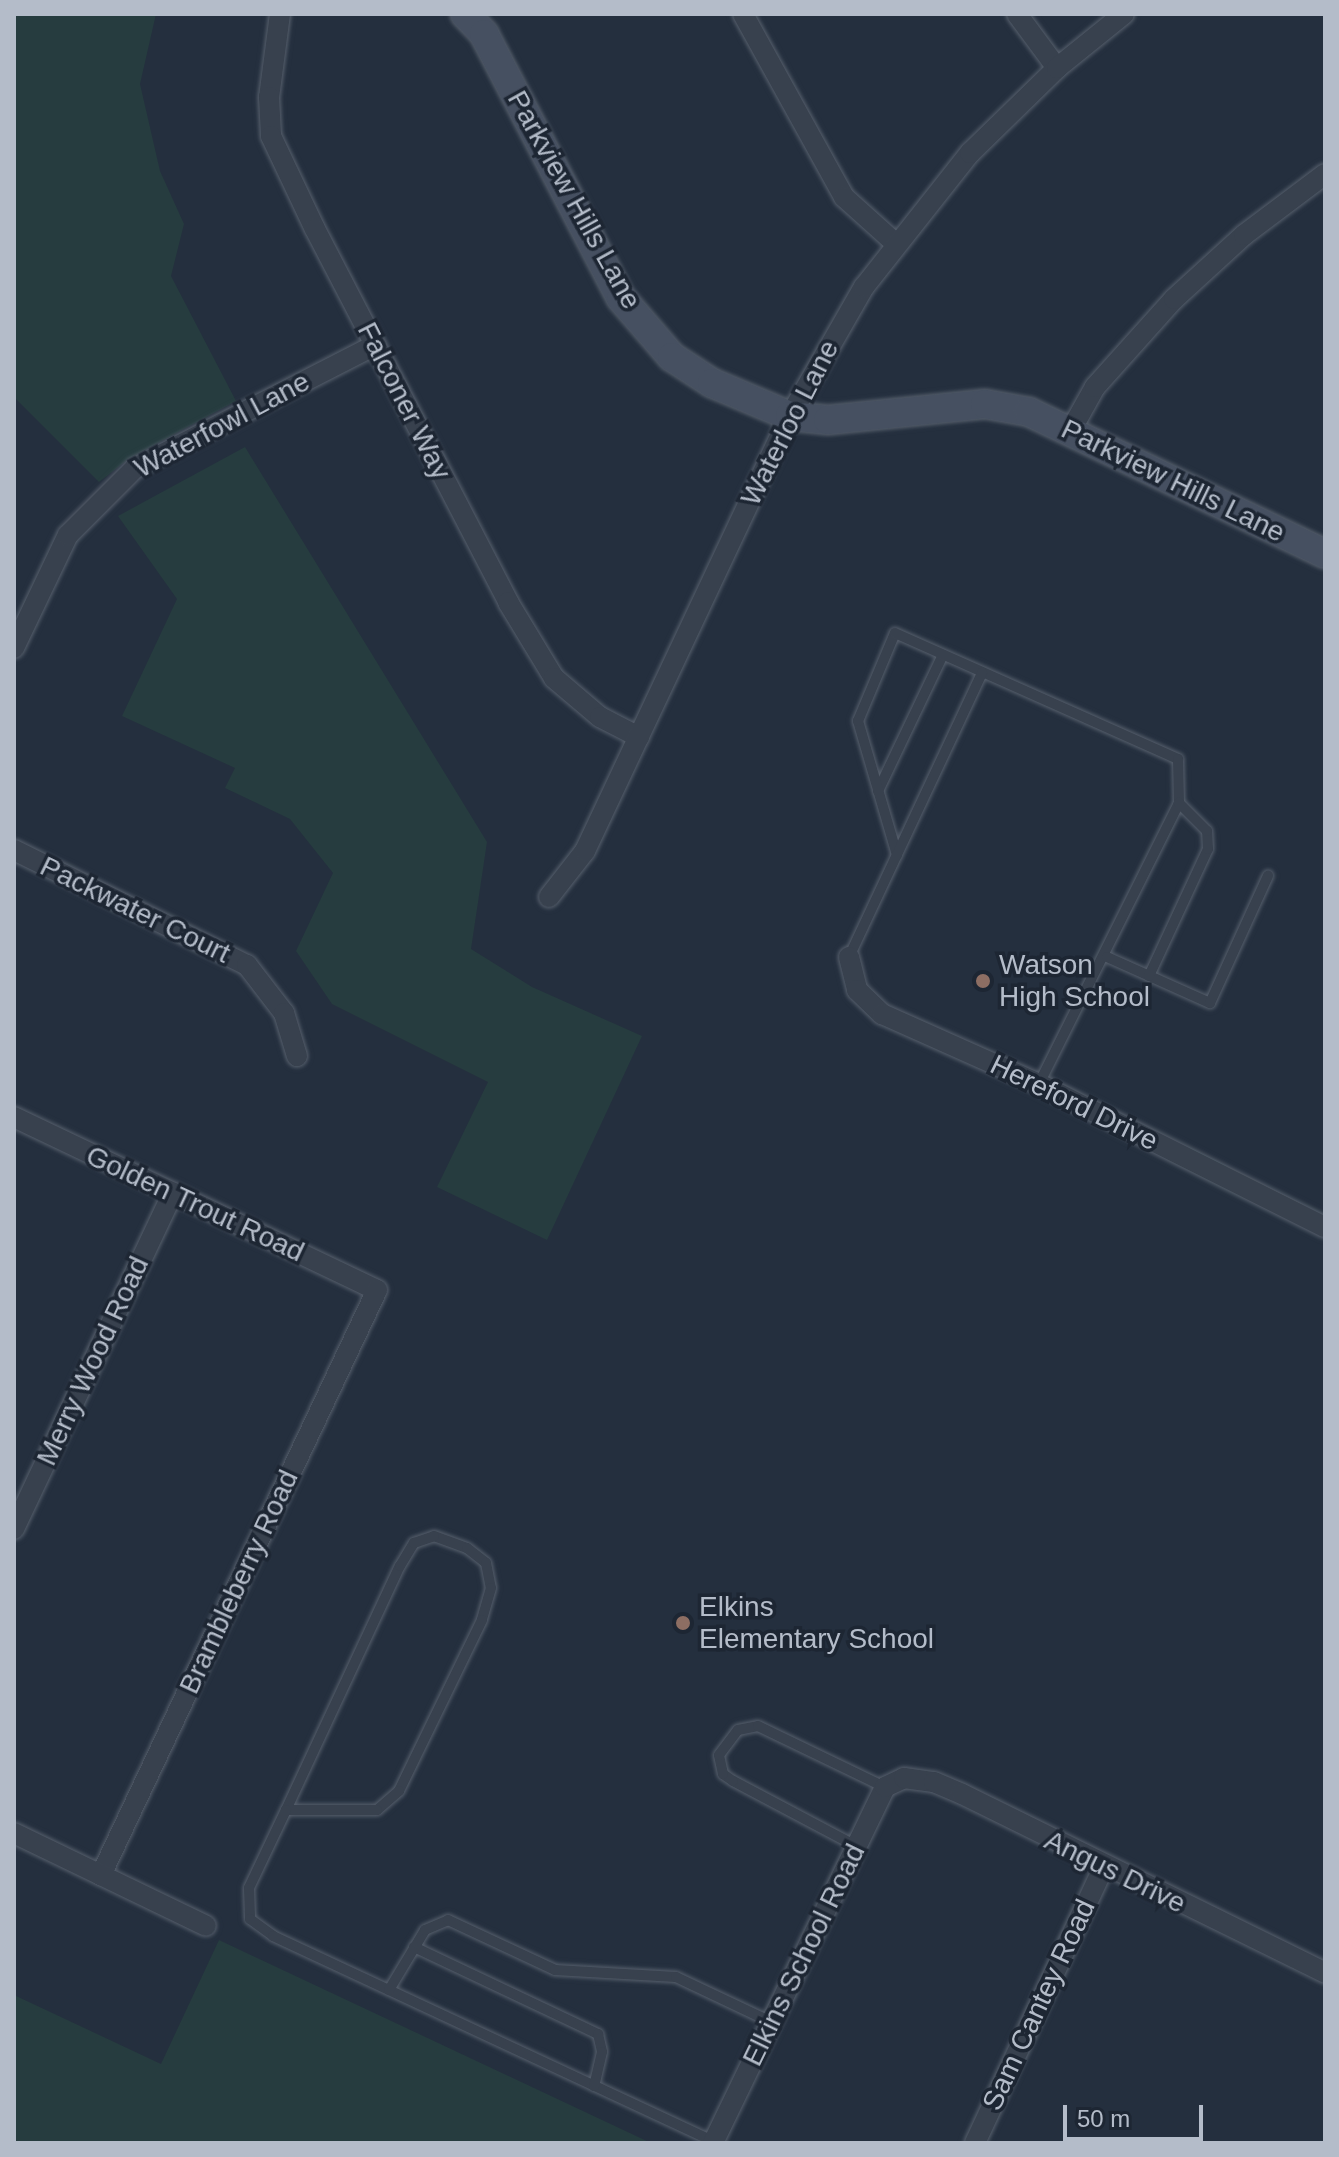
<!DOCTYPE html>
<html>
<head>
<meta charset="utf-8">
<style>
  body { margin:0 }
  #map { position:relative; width:1339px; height:2157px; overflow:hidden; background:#242f3e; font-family:Helvetica,sans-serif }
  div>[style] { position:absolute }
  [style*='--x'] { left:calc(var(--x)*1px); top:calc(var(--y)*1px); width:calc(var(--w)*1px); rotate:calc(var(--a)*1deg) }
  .green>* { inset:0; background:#263c3f }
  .roads { filter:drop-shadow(0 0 2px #565f6c) drop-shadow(0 0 2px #565f6c) }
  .lane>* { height:10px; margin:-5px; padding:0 5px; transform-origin:5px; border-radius:5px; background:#38414e }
  .street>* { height:20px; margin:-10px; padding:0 10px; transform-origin:10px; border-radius:10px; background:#38414e }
  .secondary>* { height:28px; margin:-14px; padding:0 14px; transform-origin:14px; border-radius:14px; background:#465061 }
  .dots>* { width:22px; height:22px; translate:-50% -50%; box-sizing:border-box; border:4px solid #1d2633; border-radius:50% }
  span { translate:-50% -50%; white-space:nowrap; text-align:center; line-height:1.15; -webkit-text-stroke:7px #1d2633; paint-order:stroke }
  .street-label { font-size:28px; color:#b4bcc9 }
  .poi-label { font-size:28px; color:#b4bcc9 }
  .left { translate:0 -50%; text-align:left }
  .frame { position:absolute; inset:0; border:16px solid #b4bcc9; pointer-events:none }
  .scale { position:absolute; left:1063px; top:2105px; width:140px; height:36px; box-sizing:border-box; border:4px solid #b4bcc9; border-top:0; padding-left:10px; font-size:24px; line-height:28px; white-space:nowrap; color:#b4bcc9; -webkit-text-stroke:6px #1d2633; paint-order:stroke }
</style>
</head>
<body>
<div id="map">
  <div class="green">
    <div style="clip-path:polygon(14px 14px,156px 14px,140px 84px,160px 171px,184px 224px,171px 276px,236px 401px,130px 458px,99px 482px,14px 397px)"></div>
    <div style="clip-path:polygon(245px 447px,487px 842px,471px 949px,532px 987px,642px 1036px,547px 1240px,437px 1187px,488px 1082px,332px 1004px,296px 951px,333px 873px,290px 819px,225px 788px,235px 768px,122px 716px,177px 599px,118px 516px)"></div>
    <div style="clip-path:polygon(219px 1940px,651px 2143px,14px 2143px,14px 1995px,161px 2064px)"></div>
  </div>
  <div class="roads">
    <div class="lane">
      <div style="--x:878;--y:791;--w:151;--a:-64.5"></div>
      <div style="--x:897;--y:855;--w:140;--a:-106.2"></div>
      <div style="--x:858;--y:721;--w:95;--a:-67.2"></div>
      <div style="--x:895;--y:633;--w:310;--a:24"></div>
      <div style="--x:1178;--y:759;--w:44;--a:88.7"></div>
      <div style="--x:1179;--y:803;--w:314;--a:116.5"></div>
      <div style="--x:849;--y:957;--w:314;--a:-64.9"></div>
      <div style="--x:1107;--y:957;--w:113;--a:24.1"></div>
      <div style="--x:1210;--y:1003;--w:140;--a:-65.5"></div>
      <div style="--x:1149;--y:976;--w:140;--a:-65.1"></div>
      <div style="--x:1208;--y:849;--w:18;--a:-93"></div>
      <div style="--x:1207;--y:831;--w:40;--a:-135"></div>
      <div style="--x:434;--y:1536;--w:35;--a:20"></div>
      <div style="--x:467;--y:1548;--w:24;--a:38"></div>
      <div style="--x:486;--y:1563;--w:25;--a:79"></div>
      <div style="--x:491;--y:1588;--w:33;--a:106"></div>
      <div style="--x:482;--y:1620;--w:190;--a:115.9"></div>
      <div style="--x:399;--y:1791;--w:29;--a:139"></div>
      <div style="--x:377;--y:1810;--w:91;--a:180"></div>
      <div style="--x:286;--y:1810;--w:269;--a:-65"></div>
      <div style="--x:400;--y:1566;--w:27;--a:-59"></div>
      <div style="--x:414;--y:1543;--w:21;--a:-19"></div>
      <div style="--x:286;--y:1810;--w:86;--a:115.4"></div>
      <div style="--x:249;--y:1888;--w:31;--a:88"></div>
      <div style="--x:250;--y:1919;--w:29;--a:36"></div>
      <div style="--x:273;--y:1936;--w:487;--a:25"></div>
      <div style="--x:856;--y:1846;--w:139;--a:-152.1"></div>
      <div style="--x:733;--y:1781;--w:12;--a:-145"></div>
      <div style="--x:723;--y:1774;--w:19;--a:-102"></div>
      <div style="--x:719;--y:1755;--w:31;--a:-53"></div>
      <div style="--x:738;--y:1730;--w:20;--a:-11"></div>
      <div style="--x:758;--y:1726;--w:141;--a:25.7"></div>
      <div style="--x:414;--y:1947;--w:204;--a:25.3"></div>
      <div style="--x:598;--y:2034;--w:18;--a:77"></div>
      <div style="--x:602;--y:2052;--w:35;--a:103"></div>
      <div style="--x:389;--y:1990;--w:70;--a:-59"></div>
      <div style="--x:425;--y:1930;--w:25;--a:-23"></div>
      <div style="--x:448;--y:1920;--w:118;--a:25"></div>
      <div style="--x:555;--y:1970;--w:121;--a:3.3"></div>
      <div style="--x:676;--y:1977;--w:105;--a:25.3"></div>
    </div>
    <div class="street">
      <div style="--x:280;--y:14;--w:84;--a:97.5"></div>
      <div style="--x:269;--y:97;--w:39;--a:87"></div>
      <div style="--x:271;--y:136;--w:103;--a:64.7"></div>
      <div style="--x:315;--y:229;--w:420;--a:62.6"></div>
      <div style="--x:508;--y:602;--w:89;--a:58.8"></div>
      <div style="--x:554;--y:678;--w:60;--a:40.3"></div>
      <div style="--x:600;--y:717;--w:44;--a:27.1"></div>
      <div style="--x:743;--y:14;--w:209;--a:61.1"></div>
      <div style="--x:844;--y:197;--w:69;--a:42"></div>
      <div style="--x:1017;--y:14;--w:67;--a:53.5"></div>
      <div style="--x:1071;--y:430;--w:49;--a:-60.8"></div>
      <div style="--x:1095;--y:387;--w:118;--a:-48.1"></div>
      <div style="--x:1174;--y:299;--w:95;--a:-42.4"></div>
      <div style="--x:1244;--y:235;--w:101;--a:-37"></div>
      <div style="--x:14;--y:648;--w:125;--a:-64.5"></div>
      <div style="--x:68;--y:535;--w:95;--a:-45"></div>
      <div style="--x:135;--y:468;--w:270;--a:-27.1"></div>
      <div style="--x:14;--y:850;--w:260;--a:26.3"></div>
      <div style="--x:247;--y:965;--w:61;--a:52.4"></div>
      <div style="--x:284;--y:1013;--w:45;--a:73.2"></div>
      <div style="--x:549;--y:897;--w:58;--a:-52"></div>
      <div style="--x:585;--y:851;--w:481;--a:-64.8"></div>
      <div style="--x:790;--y:416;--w:149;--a:-60.2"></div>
      <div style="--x:864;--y:287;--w:171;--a:-51.7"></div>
      <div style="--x:970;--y:153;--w:122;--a:-44.3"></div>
      <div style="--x:1057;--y:68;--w:86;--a:-38.9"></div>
      <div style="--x:849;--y:957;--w:34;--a:76"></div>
      <div style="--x:857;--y:990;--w:35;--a:44"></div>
      <div style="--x:882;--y:1014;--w:172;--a:24"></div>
      <div style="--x:1039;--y:1084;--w:320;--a:26.6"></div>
      <div style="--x:14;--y:1117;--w:402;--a:25.5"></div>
      <div style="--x:377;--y:1290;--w:647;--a:115.26"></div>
      <div style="--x:14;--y:1529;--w:372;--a:-64.7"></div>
      <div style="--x:14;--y:1833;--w:213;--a:25.8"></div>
      <div style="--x:713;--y:2143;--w:395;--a:-64.2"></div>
      <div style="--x:885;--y:1787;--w:21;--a:-25"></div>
      <div style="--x:904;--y:1778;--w:30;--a:8"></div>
      <div style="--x:934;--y:1782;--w:30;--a:23"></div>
      <div style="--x:962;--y:1794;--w:405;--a:26.2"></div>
      <div style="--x:975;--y:2143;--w:303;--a:-65"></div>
    </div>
    <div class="secondary">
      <div style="--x:465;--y:14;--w:28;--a:46"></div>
      <div style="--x:484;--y:34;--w:297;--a:62.6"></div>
      <div style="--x:621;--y:298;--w:78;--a:49.2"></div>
      <div style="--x:672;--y:357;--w:48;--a:33"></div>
      <div style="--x:712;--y:383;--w:85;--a:22.9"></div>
      <div style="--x:790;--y:416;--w:38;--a:6"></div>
      <div style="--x:828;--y:420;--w:158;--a:-5.8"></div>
      <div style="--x:985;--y:404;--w:45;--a:10.3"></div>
      <div style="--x:1029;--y:412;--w:328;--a:25.6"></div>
    </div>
  </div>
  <div class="dots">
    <div style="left:983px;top:981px;background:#8d6e63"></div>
    <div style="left:683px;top:1623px;background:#8d6e63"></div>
  </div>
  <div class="street-label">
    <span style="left:574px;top:200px;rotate:61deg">Parkview Hills Lane</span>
    <span style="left:404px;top:401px;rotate:63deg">Falconer Way</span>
    <span style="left:790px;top:423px;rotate:-63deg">Waterloo Lane</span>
    <span style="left:222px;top:425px;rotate:-28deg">Waterfowl Lane</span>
    <span style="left:1173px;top:481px;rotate:26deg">Parkview Hills Lane</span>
    <span style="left:135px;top:910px;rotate:26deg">Packwater Court</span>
    <span style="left:1074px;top:1103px;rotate:26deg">Hereford Drive</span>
    <span style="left:195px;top:1204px;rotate:25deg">Golden Trout Road</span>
    <span style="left:93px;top:1361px;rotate:-65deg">Merry Wood Road</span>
    <span style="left:239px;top:1582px;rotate:-65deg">Brambleberry Road</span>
    <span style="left:1115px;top:1872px;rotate:26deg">Angus Drive</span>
    <span style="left:804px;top:1955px;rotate:-64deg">Elkins School Road</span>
    <span style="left:1039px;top:2005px;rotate:-65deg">Sam Cantey Road</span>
  </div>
  <div class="poi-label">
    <span class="left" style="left:999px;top:981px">Watson<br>High School</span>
    <span class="left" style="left:699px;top:1623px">Elkins<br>Elementary School</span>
  </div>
  <div class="frame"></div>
  <div class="scale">50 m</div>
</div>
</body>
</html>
